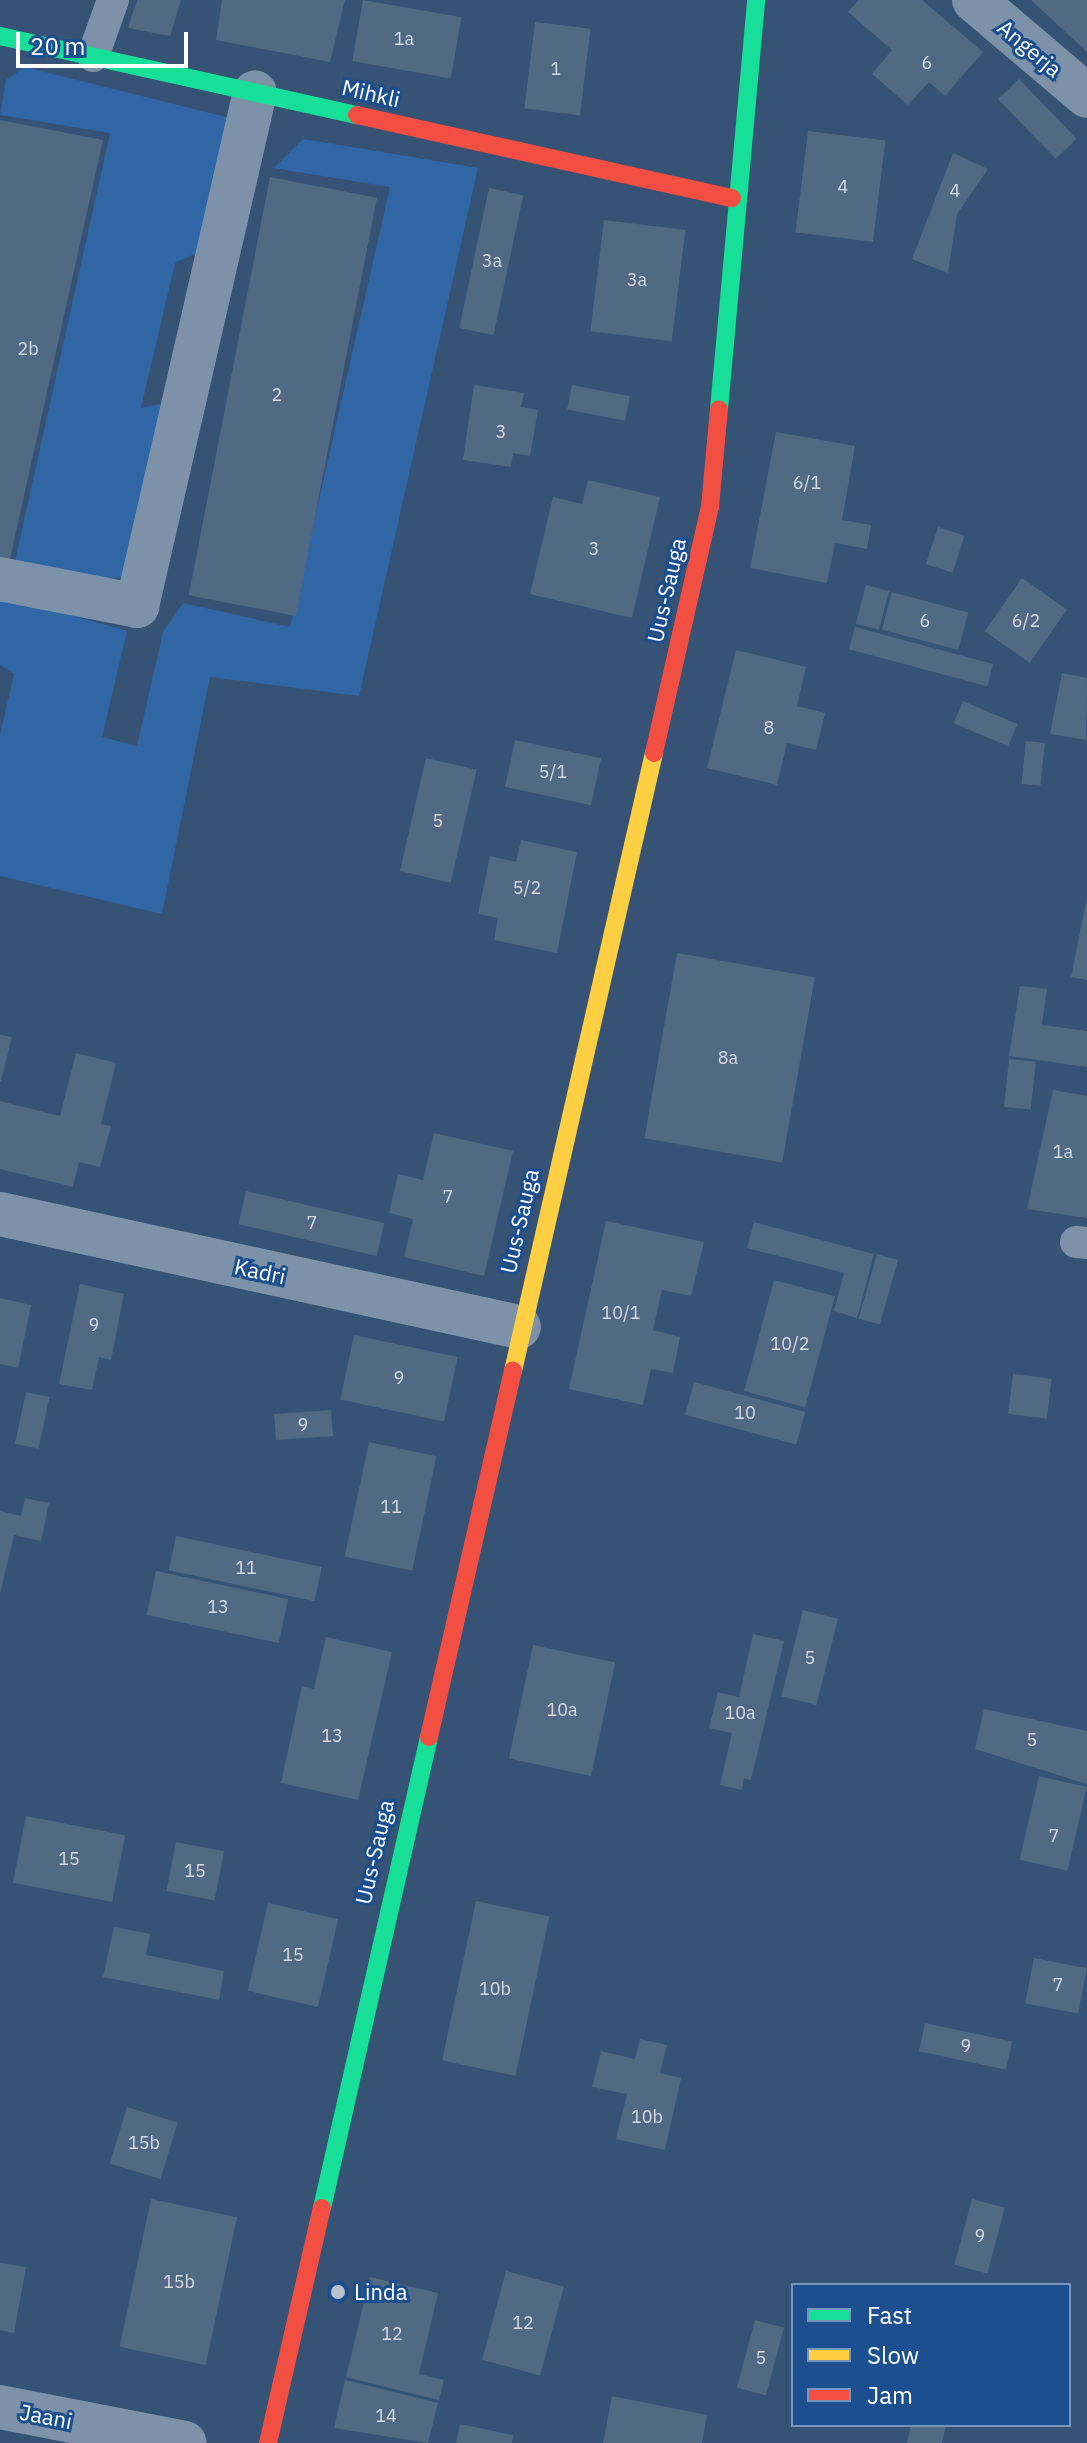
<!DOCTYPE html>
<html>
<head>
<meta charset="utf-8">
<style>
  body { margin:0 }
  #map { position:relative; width:1087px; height:2443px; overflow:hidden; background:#365274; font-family:"IBM Plex Sans",sans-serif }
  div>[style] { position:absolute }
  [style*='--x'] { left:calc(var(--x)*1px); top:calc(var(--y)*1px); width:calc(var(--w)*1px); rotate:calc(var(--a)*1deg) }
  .green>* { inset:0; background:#2f66a5 }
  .building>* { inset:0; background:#526984; transform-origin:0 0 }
  .lane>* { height:32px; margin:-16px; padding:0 16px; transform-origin:16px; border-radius:16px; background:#7d92a8 }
  .street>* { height:44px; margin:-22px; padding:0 22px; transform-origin:22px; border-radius:22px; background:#7d92a8 }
  .fast>* { height:18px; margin:-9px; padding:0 9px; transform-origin:9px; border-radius:9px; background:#16e098 }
  .slow>* { height:18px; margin:-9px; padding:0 9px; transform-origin:9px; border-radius:9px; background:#ffcf43 }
  .jam>* { height:18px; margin:-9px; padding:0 9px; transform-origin:9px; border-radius:9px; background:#f24e42 }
  .dots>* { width:22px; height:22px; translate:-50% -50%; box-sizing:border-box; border:4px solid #1b4f8f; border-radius:50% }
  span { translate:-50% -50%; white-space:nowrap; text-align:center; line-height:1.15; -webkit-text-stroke:6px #1b4f8f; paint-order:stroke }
  .number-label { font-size:18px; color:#d4dae0 }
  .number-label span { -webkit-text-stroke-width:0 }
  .street-label { font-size:22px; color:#fff }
  .poi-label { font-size:22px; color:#fff }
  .left { translate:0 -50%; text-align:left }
  .legend { position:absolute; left:791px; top:2283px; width:280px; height:144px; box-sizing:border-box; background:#1b4f8f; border:2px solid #7695bc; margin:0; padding:10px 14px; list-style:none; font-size:24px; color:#fff }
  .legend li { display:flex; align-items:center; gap:16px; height:40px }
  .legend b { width:40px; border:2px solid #7695bc }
  .scale { position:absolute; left:16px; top:32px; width:172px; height:36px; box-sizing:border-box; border:4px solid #fff; border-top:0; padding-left:10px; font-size:24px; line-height:28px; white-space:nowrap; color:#fff; -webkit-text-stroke:6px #1b4f8f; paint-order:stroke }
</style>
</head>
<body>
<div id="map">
  <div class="green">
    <div style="clip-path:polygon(25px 67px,230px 118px,210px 247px,175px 263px,141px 408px,171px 402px,128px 575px,113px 579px,15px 561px,110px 133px,0 115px,6px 80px)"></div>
    <div style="clip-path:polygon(303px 139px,478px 168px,359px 696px,210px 677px,162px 914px,0 876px,0 735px,14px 674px,0 665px,0 595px,127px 631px,102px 737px,137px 746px,163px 632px,183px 603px,290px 627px,390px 187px,274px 168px)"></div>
  </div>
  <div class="building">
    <div style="clip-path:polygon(137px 0,181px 0,170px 36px,128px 28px)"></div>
    <div style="clip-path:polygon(222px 0,345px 0,330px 62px,216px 40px)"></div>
    <div style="left:363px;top:0;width:100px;height:62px;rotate:10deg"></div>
    <div style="clip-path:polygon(859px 0,922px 0,983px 52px,945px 96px,929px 82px,908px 105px,872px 74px,892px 50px,848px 12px)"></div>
    <div style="clip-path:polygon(1031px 0,1087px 0,1087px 52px)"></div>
    <div style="left:535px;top:22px;width:56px;height:87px;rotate:7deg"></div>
    <div style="left:1019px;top:79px;width:83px;height:29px;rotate:46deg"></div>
    <div style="clip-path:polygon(0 120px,103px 140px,10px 559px,0 557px)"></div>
    <div style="left:808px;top:131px;width:78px;height:102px;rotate:7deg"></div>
    <div style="clip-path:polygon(953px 153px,988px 169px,957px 214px,948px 273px,912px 259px)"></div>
    <div style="left:270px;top:177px;width:109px;height:426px;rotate:11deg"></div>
    <div style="left:489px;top:188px;width:35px;height:143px;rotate:12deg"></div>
    <div style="left:604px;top:220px;width:82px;height:112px;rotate:7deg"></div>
    <div style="clip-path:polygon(474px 385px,524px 393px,521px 407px,538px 410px,530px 456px,513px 453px,511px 467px,463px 460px)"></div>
    <div style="left:572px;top:385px;width:59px;height:25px;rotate:11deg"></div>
    <div style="clip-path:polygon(776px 432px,855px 446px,842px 520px,871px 525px,867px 549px,835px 543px,827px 583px,750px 568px)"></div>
    <div style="clip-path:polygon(588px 480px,660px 497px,632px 618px,530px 594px,553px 497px,582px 504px)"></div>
    <div style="left:938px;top:527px;width:28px;height:39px;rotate:18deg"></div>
    <div style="left:1022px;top:578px;width:55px;height:65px;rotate:35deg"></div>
    <div style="left:866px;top:585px;width:24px;height:40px;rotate:15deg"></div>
    <div style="left:892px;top:592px;width:79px;height:39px;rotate:15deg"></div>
    <div style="left:855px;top:627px;width:143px;height:23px;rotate:15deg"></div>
    <div style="clip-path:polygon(736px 650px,806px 667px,797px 706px,825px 713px,816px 750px,787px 743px,777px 785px,707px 768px)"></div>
    <div style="clip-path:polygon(1062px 673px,1087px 678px,1086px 740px,1050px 734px)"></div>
    <div style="left:963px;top:701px;width:59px;height:24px;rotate:23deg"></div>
    <div style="left:515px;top:740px;width:88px;height:48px;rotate:12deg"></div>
    <div style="left:1026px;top:741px;width:19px;height:43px;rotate:6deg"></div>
    <div style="left:426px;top:758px;width:52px;height:116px;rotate:13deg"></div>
    <div style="clip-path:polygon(521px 840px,577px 852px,557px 953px,494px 940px,498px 918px,478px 914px,490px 856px,516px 862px)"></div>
    <div style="clip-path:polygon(1087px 898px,1087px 980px,1071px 977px)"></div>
    <div style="left:677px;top:953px;width:140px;height:188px;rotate:10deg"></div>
    <div style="clip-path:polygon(1020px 986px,1047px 989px,1042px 1025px,1087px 1031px,1087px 1067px,1009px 1056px)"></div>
    <div style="clip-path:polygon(0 1035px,12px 1037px,1px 1081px,0 1081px)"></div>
    <div style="clip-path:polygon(76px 1053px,116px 1063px,101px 1124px,111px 1126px,100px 1167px,79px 1162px,73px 1187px,0 1169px,0 1101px,60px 1116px)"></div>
    <div style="left:1009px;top:1059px;width:27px;height:48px;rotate:6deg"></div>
    <div style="clip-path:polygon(1053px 1090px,1087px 1096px,1087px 1218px,1027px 1209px)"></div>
    <div style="clip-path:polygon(434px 1133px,513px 1151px,484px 1276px,404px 1257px,413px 1219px,389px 1213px,398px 1174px,423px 1180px)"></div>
    <div style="left:246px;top:1191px;width:142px;height:34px;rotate:13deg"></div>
    <div style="clip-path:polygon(606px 1221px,704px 1242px,691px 1296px,662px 1290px,653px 1330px,680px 1337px,673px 1373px,651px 1369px,643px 1405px,569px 1389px)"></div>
    <div style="clip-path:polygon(754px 1222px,874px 1254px,857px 1318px,834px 1311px,844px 1273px,747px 1248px)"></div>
    <div style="left:877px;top:1254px;width:22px;height:67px;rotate:16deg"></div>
    <div style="left:774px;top:1280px;width:63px;height:115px;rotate:15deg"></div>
    <div style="clip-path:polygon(80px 1284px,124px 1294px,111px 1360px,99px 1357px,92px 1390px,59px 1384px)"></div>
    <div style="clip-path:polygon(0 1298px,31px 1305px,18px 1368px,0 1364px)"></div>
    <div style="left:354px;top:1335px;width:106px;height:66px;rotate:12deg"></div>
    <div style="left:1013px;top:1374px;width:39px;height:40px;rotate:7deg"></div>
    <div style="left:694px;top:1382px;width:115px;height:34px;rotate:15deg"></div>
    <div style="left:26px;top:1392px;width:24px;height:53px;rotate:12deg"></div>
    <div style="left:331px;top:1410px;width:26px;height:57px;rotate:86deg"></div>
    <div style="left:369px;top:1442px;width:69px;height:117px;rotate:12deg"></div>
    <div style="clip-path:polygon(25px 1498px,49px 1503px,41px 1541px,14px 1535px,0 1594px,0 1511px,21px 1516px)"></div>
    <div style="left:176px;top:1536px;width:149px;height:35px;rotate:12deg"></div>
    <div style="left:156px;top:1571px;width:135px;height:45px;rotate:12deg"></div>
    <div style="left:803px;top:1610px;width:36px;height:89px;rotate:14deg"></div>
    <div style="clip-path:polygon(753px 1634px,784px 1641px,751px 1780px,744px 1778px,742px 1790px,720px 1785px,732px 1733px,709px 1728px,718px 1692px,739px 1697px)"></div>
    <div style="clip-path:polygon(326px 1637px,392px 1652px,358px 1800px,281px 1783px,302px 1686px,314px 1689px)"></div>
    <div style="left:533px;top:1645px;width:84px;height:116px;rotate:12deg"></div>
    <div style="clip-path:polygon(984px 1709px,1087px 1731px,1087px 1784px,975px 1749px)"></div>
    <div style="left:1039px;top:1776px;width:49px;height:86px;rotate:13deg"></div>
    <div style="left:26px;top:1816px;width:101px;height:68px;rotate:11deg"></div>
    <div style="left:176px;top:1842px;width:49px;height:50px;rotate:11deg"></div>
    <div style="left:476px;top:1901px;width:75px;height:163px;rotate:12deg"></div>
    <div style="left:268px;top:1903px;width:72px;height:90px;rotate:13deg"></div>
    <div style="clip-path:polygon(114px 1927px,150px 1934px,146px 1955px,224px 1971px,219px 2000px,103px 1977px)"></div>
    <div style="left:1034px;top:1958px;width:54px;height:46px;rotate:11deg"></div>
    <div style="left:925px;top:2023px;width:89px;height:29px;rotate:12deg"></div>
    <div style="clip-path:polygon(640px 2039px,667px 2045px,660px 2073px,681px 2078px,665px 2150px,616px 2139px,627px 2094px,592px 2087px,601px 2051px,635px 2059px)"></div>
    <div style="left:127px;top:2107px;width:53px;height:59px;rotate:17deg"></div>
    <div style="left:151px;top:2199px;width:88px;height:151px;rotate:12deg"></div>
    <div style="left:972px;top:2199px;width:34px;height:68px;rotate:15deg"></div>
    <div style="clip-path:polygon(0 2263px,26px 2267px,14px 2333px,0 2330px)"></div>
    <div style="left:506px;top:2271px;width:60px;height:92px;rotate:15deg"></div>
    <div style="clip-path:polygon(370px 2277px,438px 2293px,419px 2374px,444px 2380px,439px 2400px,346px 2377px)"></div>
    <div style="left:755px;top:2320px;width:30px;height:70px;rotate:15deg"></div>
    <div style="clip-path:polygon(345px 2380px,438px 2403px,428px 2443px,334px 2428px)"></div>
    <div style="clip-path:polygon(612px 2396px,707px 2415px,702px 2443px,603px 2443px)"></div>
    <div style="clip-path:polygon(460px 2424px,513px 2435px,512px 2443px,456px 2443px)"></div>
    <div style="clip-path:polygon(911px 2425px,946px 2425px,942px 2443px,907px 2443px)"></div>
  </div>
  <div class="lane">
    <div style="--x:93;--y:56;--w:59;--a:-70.3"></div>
    <div style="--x:1076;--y:1242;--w:11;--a:5"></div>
  </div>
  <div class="street">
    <div style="--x:974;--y:0;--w:148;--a:40.3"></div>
    <div style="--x:0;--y:579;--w:140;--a:11.1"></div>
    <div style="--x:137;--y:606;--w:527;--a:-77.07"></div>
    <div style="--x:0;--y:1214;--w:531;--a:12.28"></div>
    <div style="--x:0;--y:2407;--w:188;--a:11"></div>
  </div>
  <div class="fast">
    <div style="--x:0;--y:36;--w:366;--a:12.5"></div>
    <div style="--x:719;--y:409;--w:411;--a:-84.8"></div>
    <div style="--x:322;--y:2208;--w:483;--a:-77.2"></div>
  </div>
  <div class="slow">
    <div style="--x:513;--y:1371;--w:634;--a:-77.15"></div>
  </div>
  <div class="jam">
    <div style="--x:357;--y:115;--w:384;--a:12.5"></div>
    <div style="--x:654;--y:753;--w:252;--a:-77.2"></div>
    <div style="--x:710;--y:507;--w:98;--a:-84.8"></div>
    <div style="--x:429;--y:1737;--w:376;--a:-77.1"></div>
    <div style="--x:268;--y:2443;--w:241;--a:-77.1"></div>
  </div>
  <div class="dots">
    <div style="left:338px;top:2292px;background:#b9c2ce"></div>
  </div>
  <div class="number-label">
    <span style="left:404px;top:39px">1a</span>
    <span style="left:927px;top:63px">6</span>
    <span style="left:556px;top:69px">1</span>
    <span style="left:843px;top:187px">4</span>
    <span style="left:955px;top:191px">4</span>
    <span style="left:492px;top:261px">3a</span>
    <span style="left:637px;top:280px">3a</span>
    <span style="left:28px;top:349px">2b</span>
    <span style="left:277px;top:395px">2</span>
    <span style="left:501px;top:432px">3</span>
    <span style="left:807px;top:483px">6/1</span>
    <span style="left:594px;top:549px">3</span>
    <span style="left:925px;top:621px">6</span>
    <span style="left:1026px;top:621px">6/2</span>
    <span style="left:769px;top:728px">8</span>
    <span style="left:553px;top:772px">5/1</span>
    <span style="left:438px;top:821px">5</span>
    <span style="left:527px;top:888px">5/2</span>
    <span style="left:728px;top:1058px">8a</span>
    <span style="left:1063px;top:1152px">1a</span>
    <span style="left:448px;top:1197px">7</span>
    <span style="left:312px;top:1223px">7</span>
    <span style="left:621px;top:1313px">10/1</span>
    <span style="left:94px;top:1325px">9</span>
    <span style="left:790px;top:1344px">10/2</span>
    <span style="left:399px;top:1378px">9</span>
    <span style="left:745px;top:1413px">10</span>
    <span style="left:303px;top:1425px">9</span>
    <span style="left:391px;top:1507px">11</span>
    <span style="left:246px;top:1568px">11</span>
    <span style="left:218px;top:1607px">13</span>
    <span style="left:810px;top:1658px">5</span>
    <span style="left:562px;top:1710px">10a</span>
    <span style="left:740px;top:1713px">10a</span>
    <span style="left:332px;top:1736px">13</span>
    <span style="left:1032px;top:1740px">5</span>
    <span style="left:1054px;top:1836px">7</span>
    <span style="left:69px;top:1859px">15</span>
    <span style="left:195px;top:1871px">15</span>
    <span style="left:293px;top:1955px">15</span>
    <span style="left:1058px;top:1985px">7</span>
    <span style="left:495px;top:1989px">10b</span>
    <span style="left:966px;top:2046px">9</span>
    <span style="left:647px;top:2117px">10b</span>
    <span style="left:144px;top:2143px">15b</span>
    <span style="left:980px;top:2236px">9</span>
    <span style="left:179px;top:2282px">15b</span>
    <span style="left:523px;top:2323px">12</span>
    <span style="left:392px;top:2334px">12</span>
    <span style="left:761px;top:2358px">5</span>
    <span style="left:386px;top:2416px">14</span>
  </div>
  <div class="street-label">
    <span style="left:1030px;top:48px;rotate:40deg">Angerja</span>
    <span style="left:371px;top:93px;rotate:13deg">Mihkli</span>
    <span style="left:666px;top:590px;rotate:-77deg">Uus-Sauga</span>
    <span style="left:519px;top:1221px;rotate:-77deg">Uus-Sauga</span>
    <span style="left:260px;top:1271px;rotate:12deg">Kadri</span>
    <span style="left:374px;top:1852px;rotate:-77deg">Uus-Sauga</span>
    <span style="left:46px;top:2416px;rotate:11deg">Jaani</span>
  </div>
  <div class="poi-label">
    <span class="left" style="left:354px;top:2292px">Linda</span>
  </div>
  <ul class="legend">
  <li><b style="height:10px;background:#16e098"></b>Fast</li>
  <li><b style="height:10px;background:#ffcf43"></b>Slow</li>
  <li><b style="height:10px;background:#f24e42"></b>Jam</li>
  </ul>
  <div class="scale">20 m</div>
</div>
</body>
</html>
